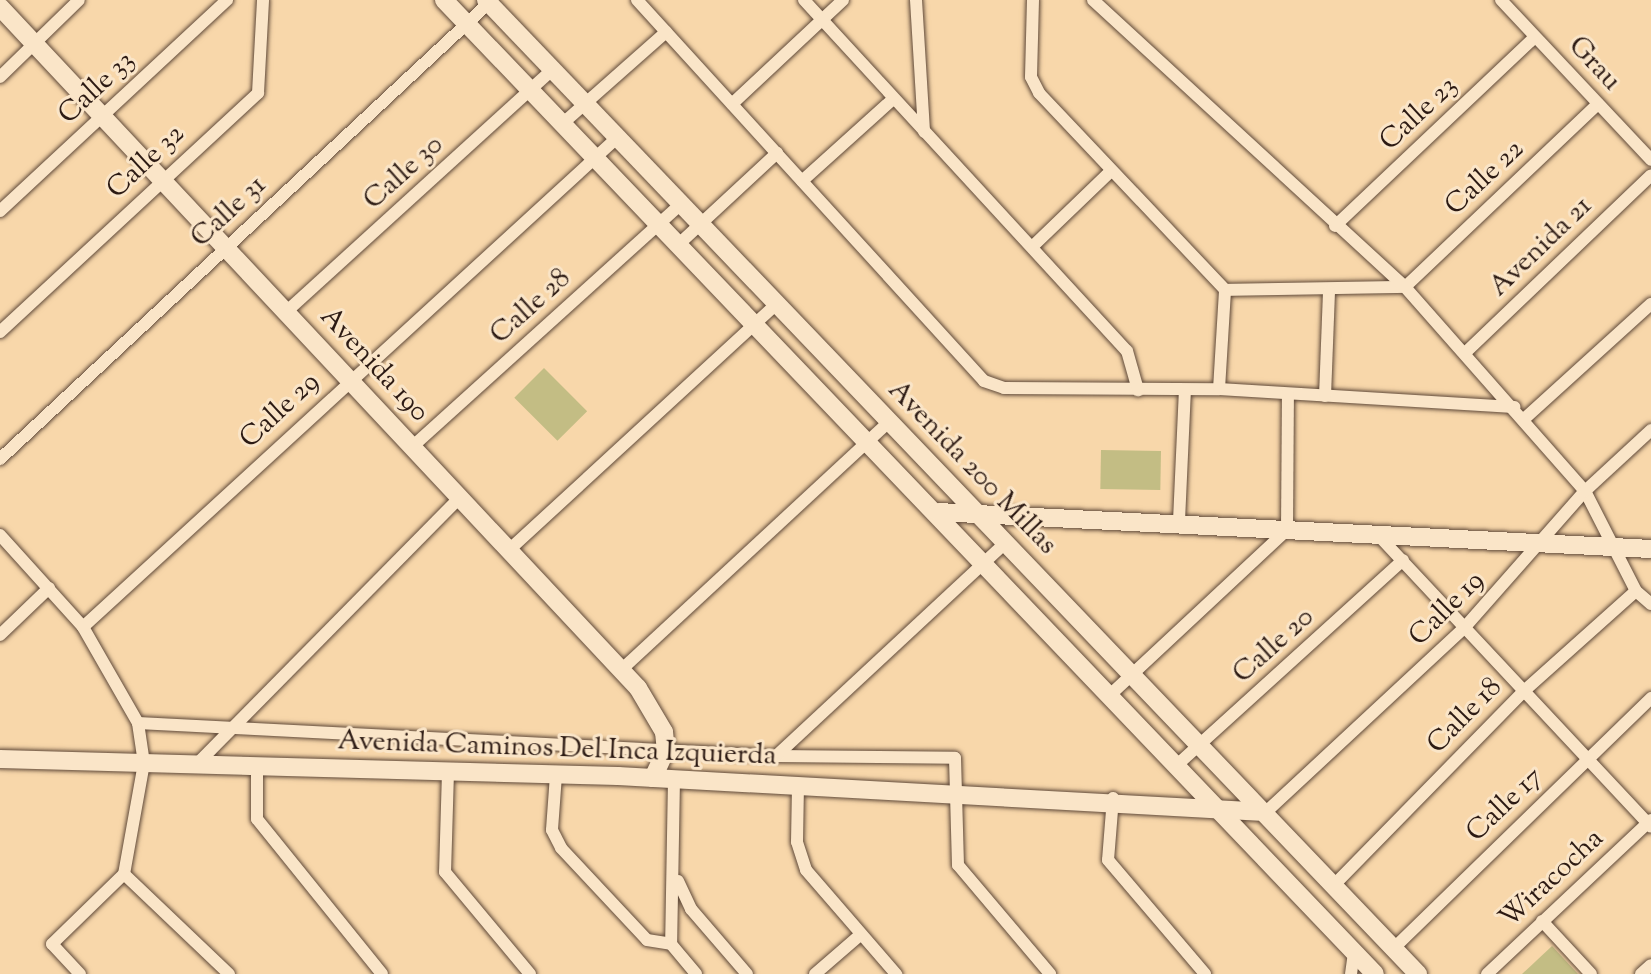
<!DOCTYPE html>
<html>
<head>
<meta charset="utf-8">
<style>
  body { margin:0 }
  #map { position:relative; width:1651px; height:974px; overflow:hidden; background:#f8d7aa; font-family:"Sorts Mill Goudy",serif }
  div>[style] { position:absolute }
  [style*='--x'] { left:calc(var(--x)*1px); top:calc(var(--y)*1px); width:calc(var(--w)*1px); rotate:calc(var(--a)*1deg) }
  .green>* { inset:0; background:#c3bd84; transform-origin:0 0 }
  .roads { filter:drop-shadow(0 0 2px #5f4939) drop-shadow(0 0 2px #5f4939) }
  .street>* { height:12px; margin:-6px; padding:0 6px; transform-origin:6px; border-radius:6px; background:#fae5c8 }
  .secondary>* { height:18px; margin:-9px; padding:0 9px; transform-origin:9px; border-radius:9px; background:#fae5c8 }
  span { translate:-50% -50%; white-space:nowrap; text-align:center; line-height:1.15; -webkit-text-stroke:6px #fae5c8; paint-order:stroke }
  .street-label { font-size:28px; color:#2c1a13 }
</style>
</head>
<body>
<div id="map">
  <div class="green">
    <div style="left:544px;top:368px;width:61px;height:42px;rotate:45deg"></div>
    <div style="left:1101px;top:450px;width:60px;height:39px;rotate:1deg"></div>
    <div style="clip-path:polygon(1552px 946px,1578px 974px,1522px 974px)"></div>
  </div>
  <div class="roads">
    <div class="street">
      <div style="--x:637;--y:0;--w:515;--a:47.67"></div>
      <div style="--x:984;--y:381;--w:21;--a:19"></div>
      <div style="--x:1004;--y:388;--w:215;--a:0.3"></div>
      <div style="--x:1219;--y:389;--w:296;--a:3.5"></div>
      <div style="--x:804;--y:0;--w:477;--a:47.4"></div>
      <div style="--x:1127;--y:351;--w:41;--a:74.2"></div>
      <div style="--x:916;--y:0;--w:132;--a:86.5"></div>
      <div style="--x:1033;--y:0;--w:77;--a:91.5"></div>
      <div style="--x:1031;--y:77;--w:18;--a:63"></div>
      <div style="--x:1039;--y:93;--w:271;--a:46.6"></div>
      <div style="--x:1225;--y:290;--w:180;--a:-1"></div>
      <div style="--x:1405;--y:287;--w:266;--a:-43.5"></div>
      <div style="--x:1093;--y:0;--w:424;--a:42.6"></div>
      <div style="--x:1405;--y:287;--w:272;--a:48.6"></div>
      <div style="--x:1585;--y:491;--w:112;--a:63"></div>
      <div style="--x:1636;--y:591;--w:20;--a:41"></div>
      <div style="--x:1501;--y:0;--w:219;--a:46.8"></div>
      <div style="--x:0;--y:77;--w:110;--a:-44.3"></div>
      <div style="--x:732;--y:104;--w:152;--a:-43.1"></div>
      <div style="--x:562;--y:124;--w:139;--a:-41.5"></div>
      <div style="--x:802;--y:181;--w:122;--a:-42"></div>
      <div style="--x:0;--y:211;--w:310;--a:-42.9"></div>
      <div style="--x:1335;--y:226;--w:275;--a:-43.4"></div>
      <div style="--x:679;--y:244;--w:134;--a:-42.9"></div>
      <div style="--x:1033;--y:246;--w:108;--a:-43.9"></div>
      <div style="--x:286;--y:312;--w:361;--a:-42.3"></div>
      <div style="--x:0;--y:332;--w:352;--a:-42.8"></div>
      <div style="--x:258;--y:93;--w:93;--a:-86.9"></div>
      <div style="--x:1465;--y:353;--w:257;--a:-43.7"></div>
      <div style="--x:1219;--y:389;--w:99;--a:-86.5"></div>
      <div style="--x:1325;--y:396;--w:104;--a:-87.8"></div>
      <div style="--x:1523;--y:420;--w:173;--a:-42.2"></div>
      <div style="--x:412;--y:447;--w:365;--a:-42.1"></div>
      <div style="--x:0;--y:459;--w:673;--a:-43.01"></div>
      <div style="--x:1179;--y:521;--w:131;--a:-87.4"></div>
      <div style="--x:0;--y:535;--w:124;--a:47.9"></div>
      <div style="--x:83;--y:627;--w:111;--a:60.2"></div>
      <div style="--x:138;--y:723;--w:40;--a:81.5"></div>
      <div style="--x:144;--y:763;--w:113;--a:100.2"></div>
      <div style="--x:124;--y:874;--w:145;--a:43.6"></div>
      <div style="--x:1379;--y:536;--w:398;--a:46.9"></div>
      <div style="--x:509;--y:550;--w:365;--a:-42.6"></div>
      <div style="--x:83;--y:627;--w:727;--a:-42.49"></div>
      <div style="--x:0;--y:635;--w:68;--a:-43.8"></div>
      <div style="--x:621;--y:670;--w:365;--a:-42.8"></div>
      <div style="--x:1110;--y:695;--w:242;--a:-43"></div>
      <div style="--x:1287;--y:530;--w:136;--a:-89.6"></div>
      <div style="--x:138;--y:723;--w:639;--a:2.96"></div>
      <div style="--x:776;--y:756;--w:179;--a:0.6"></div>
      <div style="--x:955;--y:758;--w:107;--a:88.4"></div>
      <div style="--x:958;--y:865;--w:143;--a:49.8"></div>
      <div style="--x:776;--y:756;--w:313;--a:-42.9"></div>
      <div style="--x:196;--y:765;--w:376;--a:-45.4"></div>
      <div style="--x:1177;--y:765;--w:305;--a:-42.2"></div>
      <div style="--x:257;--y:767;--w:52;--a:90"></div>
      <div style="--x:257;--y:819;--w:199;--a:51.1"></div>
      <div style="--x:448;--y:772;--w:100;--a:91.7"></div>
      <div style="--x:445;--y:872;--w:133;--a:50.2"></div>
      <div style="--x:556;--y:775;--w:55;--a:94.2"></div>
      <div style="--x:552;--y:830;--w:20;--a:63"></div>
      <div style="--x:561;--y:848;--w:126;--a:46.9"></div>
      <div style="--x:647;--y:940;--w:24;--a:9"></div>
      <div style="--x:674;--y:779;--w:165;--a:91"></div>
      <div style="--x:671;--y:944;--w:39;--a:50"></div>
      <div style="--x:798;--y:785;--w:57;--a:91"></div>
      <div style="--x:797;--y:842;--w:29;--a:72"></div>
      <div style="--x:806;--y:870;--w:138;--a:49.1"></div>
      <div style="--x:1113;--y:798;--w:62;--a:94.6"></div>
      <div style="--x:1108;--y:860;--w:150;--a:49.6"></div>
      <div style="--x:1266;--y:812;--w:272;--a:-42.9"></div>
      <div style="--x:1465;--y:627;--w:181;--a:-48.6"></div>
      <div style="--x:1585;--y:491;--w:90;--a:-42.7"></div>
      <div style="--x:678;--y:881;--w:31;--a:65"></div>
      <div style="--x:691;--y:909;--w:86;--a:49.3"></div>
      <div style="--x:1336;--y:883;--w:269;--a:-45.6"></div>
      <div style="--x:1524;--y:691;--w:150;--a:-41.8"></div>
      <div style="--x:1542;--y:921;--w:72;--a:47.2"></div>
      <div style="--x:1394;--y:948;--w:359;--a:-44.2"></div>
      <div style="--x:80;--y:974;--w:41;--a:-133"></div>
      <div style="--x:52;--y:944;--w:100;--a:-44.2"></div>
      <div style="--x:815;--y:974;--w:60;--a:-40.9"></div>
      <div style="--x:1351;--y:974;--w:21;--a:-82"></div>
      <div style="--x:1487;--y:974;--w:225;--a:-43.2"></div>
      <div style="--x:1641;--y:974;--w:13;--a:-42"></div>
    </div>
    <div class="secondary">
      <div style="--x:444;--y:0;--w:1347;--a:46.29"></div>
      <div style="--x:486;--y:0;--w:1348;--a:46.26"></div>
      <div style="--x:0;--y:7;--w:933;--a:46.87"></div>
      <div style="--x:638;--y:688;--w:51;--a:59.4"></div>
      <div style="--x:664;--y:732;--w:18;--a:84"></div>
      <div style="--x:666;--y:750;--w:31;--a:115"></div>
      <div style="--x:938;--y:512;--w:714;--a:2.97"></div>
      <div style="--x:0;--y:759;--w:618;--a:1.58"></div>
      <div style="--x:618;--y:776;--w:649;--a:3.18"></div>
    </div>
  </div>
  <div class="street-label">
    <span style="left:1594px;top:64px;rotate:47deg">Grau</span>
    <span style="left:97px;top:88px;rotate:-43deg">Calle 33</span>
    <span style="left:1419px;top:114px;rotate:-43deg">Calle 23</span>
    <span style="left:146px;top:162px;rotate:-43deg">Calle 32</span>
    <span style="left:404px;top:173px;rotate:-42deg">Calle 30</span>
    <span style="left:1485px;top:178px;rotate:-43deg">Calle 22</span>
    <span style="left:229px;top:212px;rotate:-43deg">Calle 31</span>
    <span style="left:1541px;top:247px;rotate:-44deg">Avenida 21</span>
    <span style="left:531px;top:307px;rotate:-42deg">Calle 28</span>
    <span style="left:374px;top:365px;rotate:47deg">Avenida 190</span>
    <span style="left:280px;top:411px;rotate:-43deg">Calle 29</span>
    <span style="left:972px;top:468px;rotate:46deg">Avenida 200 Millas</span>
    <span style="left:1447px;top:609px;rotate:-45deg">Calle 19</span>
    <span style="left:1274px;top:646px;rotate:-42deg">Calle 20</span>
    <span style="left:1465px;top:716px;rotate:-46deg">Calle 18</span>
    <span style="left:557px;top:749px;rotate:2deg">Avenida Caminos Del Inca Izquierda</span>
    <span style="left:1505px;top:805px;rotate:-44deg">Calle 17</span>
    <span style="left:1552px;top:879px;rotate:-43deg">Wiracocha</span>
  </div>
</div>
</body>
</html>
